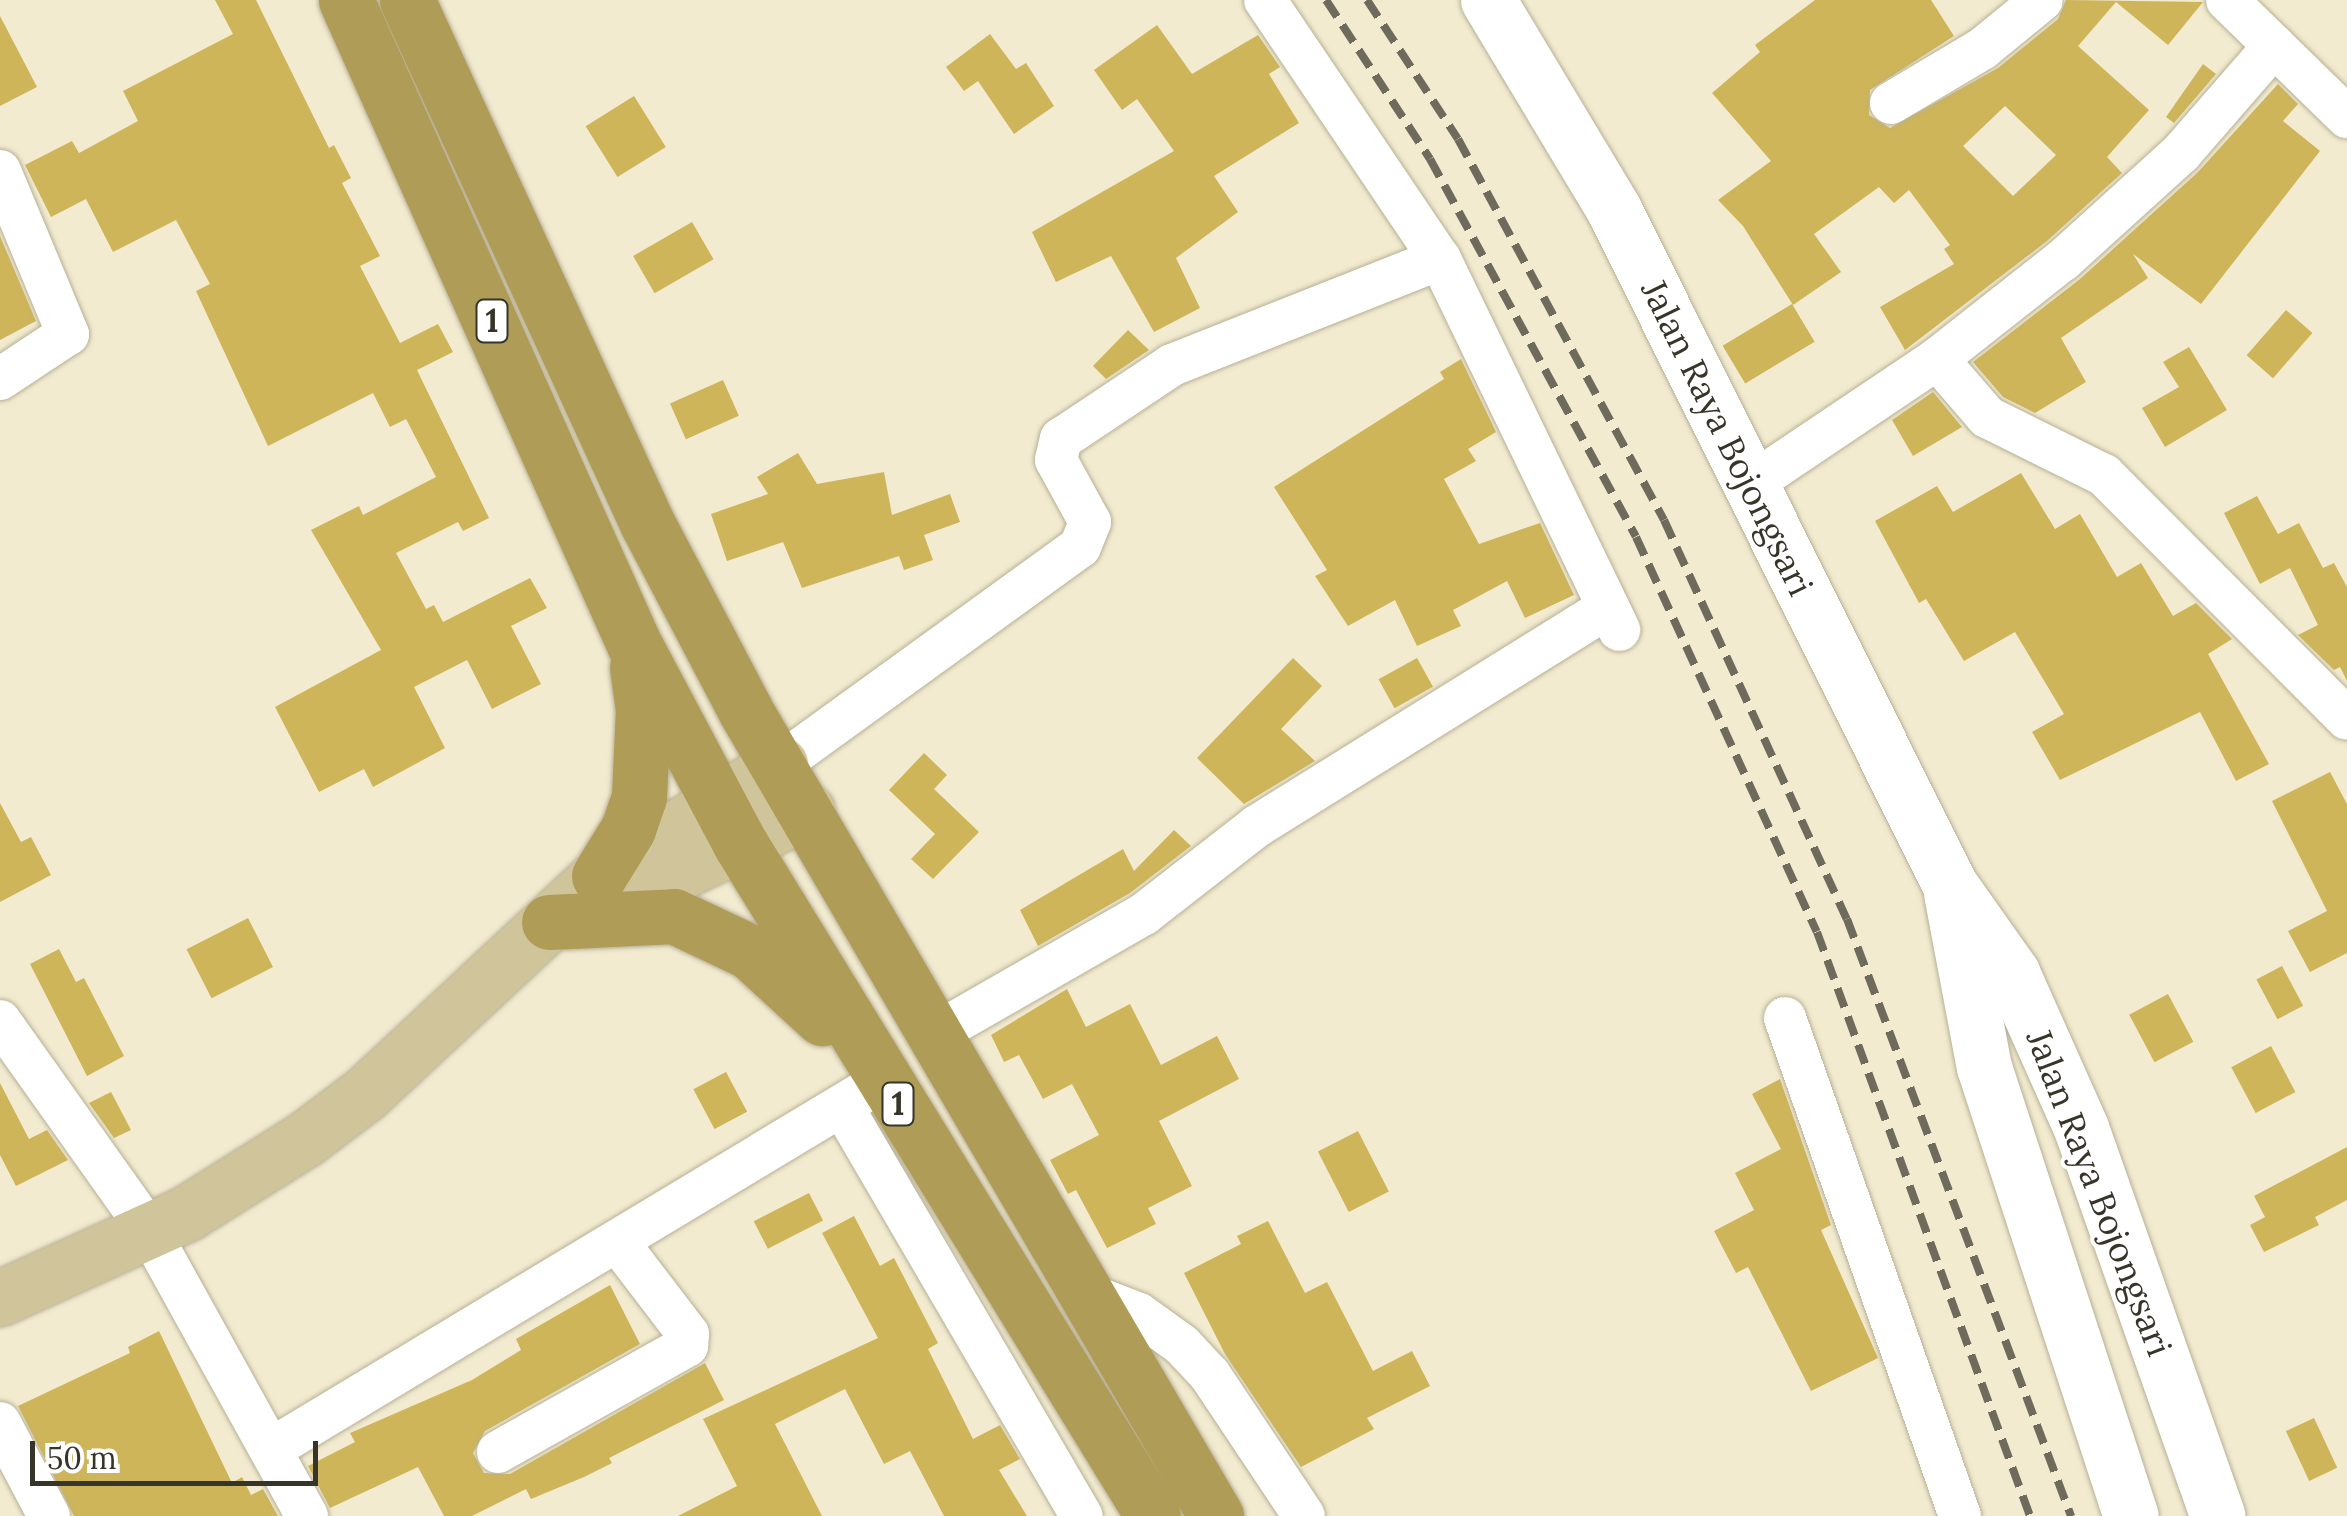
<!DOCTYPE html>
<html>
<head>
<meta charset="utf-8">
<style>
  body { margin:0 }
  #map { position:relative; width:2347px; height:1516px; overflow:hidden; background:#f2ebd0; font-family:Lora,serif }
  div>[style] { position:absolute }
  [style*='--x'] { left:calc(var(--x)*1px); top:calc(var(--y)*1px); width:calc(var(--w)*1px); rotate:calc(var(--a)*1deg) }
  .building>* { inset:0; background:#ceb55a; transform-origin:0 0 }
  .roads { filter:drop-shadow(0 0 2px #b7b095) drop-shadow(0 0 2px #b7b095) }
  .street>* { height:42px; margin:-21px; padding:0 21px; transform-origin:21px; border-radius:21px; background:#fff }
  .secondary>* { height:55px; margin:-27.5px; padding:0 27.5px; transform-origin:27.5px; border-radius:27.5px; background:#fff }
  .primary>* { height:55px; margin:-27.5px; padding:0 27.5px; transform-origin:27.5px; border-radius:27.5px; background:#cfc49a }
  .highway>* { height:55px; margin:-27.5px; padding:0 27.5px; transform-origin:27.5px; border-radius:27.5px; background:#af9c57 }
  .rail>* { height:8px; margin-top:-4px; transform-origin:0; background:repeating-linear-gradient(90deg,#6f6b5c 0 20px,transparent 0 30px) }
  span { translate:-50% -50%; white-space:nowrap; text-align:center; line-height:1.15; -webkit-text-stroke:8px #fff; paint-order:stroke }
  .shield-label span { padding:2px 8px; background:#fff; border:2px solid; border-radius:8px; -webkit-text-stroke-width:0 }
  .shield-label { font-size:32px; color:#37342a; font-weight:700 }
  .street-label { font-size:35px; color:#37342a }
  .scale { position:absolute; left:30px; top:1441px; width:288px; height:45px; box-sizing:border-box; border:5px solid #37342a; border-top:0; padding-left:12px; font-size:30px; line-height:35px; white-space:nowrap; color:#37342a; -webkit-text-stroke:8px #fff; paint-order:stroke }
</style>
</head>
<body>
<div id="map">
  <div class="building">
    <div style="clip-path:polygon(215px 0,256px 0,329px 148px,334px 145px,351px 178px,342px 183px,380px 256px,360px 266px,400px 343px,438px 324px,453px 352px,417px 370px,489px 518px,463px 531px,458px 522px,396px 553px,426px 609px,434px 605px,443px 622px,530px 578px,547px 608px,511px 626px,541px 684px,492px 709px,467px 660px,414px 687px,445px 748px,373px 787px,364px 769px,319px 792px,275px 707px,381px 650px,311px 530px,359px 506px,363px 515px,436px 477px,406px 419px,390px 427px,373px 393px,268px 446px,196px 291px,210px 284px,176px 220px,113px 252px,86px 199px,51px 217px,25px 165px,72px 141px,79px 153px,138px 121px,123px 91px,233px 34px)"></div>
    <div style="clip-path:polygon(evenodd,1815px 0,1931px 0,1954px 36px,1870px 90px,1869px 115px,1890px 128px,1998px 68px,2058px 19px,2066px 0,2203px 2px,2168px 45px,2116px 2px,2078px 46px,2149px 110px,2107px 157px,2122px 173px,2047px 241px,1905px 350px,1880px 307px,1954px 264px,1944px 249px,1950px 245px,1909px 190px,1894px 203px,1879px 187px,1814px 234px,1841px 272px,1793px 305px,1743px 226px,1718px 200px,1771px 161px,1712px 93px,1760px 52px,1755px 45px,1815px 0,2005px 106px,2056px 155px,2013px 196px,1963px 146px,2005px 106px)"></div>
    <div style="clip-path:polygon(0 16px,37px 87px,0 106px)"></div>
    <div style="clip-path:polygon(1157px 25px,1192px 74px,1258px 35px,1280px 67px,1269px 74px,1299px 123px,1214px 176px,1238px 212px,1176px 258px,1200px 308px,1154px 332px,1111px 256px,1056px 282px,1032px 232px,1174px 151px,1137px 99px,1122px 110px,1094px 70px)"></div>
    <div style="clip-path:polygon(990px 34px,1016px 69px,1026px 63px,1054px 106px,1014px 134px,978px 81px,964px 91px,946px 67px)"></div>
    <div style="clip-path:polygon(2203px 64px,2216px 74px,2174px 123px,2166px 117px)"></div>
    <div style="clip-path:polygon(2278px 84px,2298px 104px,2283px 121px,2320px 151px,2201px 304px,2133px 254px,2148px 278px,2061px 338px,2086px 382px,2035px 413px,2003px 397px,1973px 362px,2080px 279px,2198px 172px)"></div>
    <div style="left:634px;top:96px;width:60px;height:57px;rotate:58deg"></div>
    <div style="left:692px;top:222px;width:43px;height:68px;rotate:60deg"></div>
    <div style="clip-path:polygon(0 236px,36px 321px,0 340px)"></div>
    <div style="left:1792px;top:304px;width:44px;height:81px;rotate:59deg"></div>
    <div style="left:2286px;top:310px;width:35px;height:60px;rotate:41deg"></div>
    <div style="clip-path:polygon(1128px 330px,1149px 350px,1106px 379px,1093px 366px)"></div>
    <div style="clip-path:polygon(2189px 347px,2227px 410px,2165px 447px,2142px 408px,2179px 387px,2163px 362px)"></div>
    <div style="clip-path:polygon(1461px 359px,1496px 432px,1468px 449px,1476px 461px,1444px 479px,1479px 544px,1540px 523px,1574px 595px,1525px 618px,1507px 581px,1453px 610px,1461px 626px,1417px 646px,1395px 600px,1348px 626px,1315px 576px,1327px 570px,1274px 487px,1444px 379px,1440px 372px)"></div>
    <div style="left:723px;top:380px;width:39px;height:58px;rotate:66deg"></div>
    <div style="clip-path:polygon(1933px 392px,1962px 427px,1913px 456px,1892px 420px)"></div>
    <div style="clip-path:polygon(798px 453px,817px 484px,884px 472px,892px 515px,950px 494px,960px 522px,924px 535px,933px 560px,904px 570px,899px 556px,802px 588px,783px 542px,727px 561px,711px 514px,768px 494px,757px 477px)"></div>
    <div style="clip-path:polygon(2021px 473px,2055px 529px,2080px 514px,2117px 577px,2141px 563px,2173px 616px,2196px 603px,2232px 639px,2208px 654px,2269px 764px,2236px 781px,2200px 712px,2060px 780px,2032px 732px,2064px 714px,2015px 632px,1964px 661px,1926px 599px,1919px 603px,1875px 521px,1937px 486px,1953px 512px)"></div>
    <div style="clip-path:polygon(2257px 496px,2278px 534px,2299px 523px,2323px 568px,2334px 563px,2347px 587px,2347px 681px,2340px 667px,2334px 670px,2298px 635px,2318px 625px,2290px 568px,2260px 584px,2224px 513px)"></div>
    <div style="clip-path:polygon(1293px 658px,1322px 686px,1281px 729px,1315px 761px,1244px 804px,1197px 758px)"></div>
    <div style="left:1417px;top:658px;width:33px;height:44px;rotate:61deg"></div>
    <div style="clip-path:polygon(924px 753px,947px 775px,934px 789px,979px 832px,933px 879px,911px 859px,935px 834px,889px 790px)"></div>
    <div style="clip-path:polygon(2330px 772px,2347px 804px,2347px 953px,2310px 972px,2288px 931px,2327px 911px,2272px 801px)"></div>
    <div style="clip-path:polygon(0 803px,21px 842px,31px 837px,51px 875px,0 902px)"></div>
    <div style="clip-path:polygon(1174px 830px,1191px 846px,1130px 893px,1038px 946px,1020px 910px,1123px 849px,1134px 871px)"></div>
    <div style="left:248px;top:918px;width:55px;height:69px;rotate:63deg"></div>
    <div style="clip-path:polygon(59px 949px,76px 982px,84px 978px,124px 1056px,87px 1076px,30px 964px)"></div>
    <div style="left:2282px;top:966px;width:45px;height:29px;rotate:62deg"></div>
    <div style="clip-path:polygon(1067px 989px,1086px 1027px,1130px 1004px,1161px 1065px,1217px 1036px,1239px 1079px,1159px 1121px,1192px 1186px,1148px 1208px,1156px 1224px,1107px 1248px,1076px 1190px,1068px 1194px,1050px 1160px,1099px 1135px,1072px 1084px,1043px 1099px,1019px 1055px,1004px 1062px,991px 1035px)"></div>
    <div style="left:2168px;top:994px;width:54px;height:44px;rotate:62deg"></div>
    <div style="left:2271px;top:1046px;width:52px;height:45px;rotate:62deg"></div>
    <div style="left:726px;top:1072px;width:45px;height:37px;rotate:62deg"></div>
    <div style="clip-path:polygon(1780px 1079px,1831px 1225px,1821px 1230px,1878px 1358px,1811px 1391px,1748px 1267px,1736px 1273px,1714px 1231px,1754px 1210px,1735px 1173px,1781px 1149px,1752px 1094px)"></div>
    <div style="clip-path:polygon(0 1083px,29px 1139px,47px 1130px,68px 1160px,16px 1186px,0 1155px)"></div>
    <div style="clip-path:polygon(111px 1092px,131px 1130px,114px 1138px,89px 1103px)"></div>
    <div style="left:1358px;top:1131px;width:68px;height:45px;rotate:63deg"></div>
    <div style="clip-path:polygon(2347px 1147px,2347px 1200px,2315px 1217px,2319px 1225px,2264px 1252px,2250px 1225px,2265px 1217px,2254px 1196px)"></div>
    <div style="left:809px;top:1193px;width:31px;height:62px;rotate:63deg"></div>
    <div style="clip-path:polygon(854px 1216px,880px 1266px,894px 1258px,938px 1343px,928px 1349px,973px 1439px,1000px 1425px,1020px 1459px,999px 1470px,1027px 1516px,944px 1516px,910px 1451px,884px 1464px,845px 1389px,775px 1424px,822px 1516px,678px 1516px,737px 1486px,703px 1419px,878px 1338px,822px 1233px)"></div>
    <div style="clip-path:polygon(1268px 1221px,1305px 1293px,1327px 1282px,1373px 1371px,1412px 1351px,1430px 1386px,1367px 1418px,1374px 1429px,1301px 1467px,1225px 1354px,1184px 1273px,1241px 1244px,1237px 1236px)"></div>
    <div style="clip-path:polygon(610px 1285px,640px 1344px,485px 1431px,473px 1453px,484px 1473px,510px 1474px,705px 1363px,724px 1400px,609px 1458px,612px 1463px,584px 1477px,531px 1499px,526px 1489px,472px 1516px,444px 1516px,418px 1467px,330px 1508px,308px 1466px,355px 1442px,350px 1433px,472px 1380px,521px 1350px,516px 1339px)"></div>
    <div style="clip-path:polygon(159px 1331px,232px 1483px,242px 1477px,251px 1495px,263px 1489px,278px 1516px,74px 1516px,18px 1406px,130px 1353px,128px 1347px)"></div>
    <div style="left:2314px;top:1418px;width:55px;height:31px;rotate:65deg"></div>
  </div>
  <div class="roads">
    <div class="street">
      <div style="--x:1265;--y:0;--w:313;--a:56"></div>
      <div style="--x:1440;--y:259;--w:412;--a:64.2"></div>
      <div style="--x:2227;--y:0;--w:168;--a:44.3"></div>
      <div style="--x:1891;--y:103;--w:106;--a:-30.7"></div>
      <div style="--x:1982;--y:49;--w:77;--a:-39.2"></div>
      <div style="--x:0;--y:171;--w:177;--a:67.4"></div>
      <div style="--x:68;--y:334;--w:82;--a:146.5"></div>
      <div style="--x:1937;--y:359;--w:77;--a:49.2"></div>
      <div style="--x:1987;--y:417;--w:131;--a:26.4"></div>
      <div style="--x:2104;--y:475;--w:344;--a:45.1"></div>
      <div style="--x:1751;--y:484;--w:224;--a:-33.9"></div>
      <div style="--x:1937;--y:359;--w:160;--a:-38.2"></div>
      <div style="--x:2063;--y:260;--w:159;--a:-42.2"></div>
      <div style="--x:2181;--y:153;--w:142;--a:-49"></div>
      <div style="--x:780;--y:764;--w:370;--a:-35.9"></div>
      <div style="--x:1080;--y:547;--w:27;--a:-68"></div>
      <div style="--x:1090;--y:522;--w:71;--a:-118.7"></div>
      <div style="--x:1056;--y:460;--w:22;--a:-77"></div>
      <div style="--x:1061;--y:439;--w:133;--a:-33.7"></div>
      <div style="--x:1172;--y:365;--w:288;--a:-21.6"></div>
      <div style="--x:1785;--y:1018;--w:528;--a:70.64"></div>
      <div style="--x:0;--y:1021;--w:257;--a:54.6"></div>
      <div style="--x:149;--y:1231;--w:326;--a:61"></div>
      <div style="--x:931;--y:1036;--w:245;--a:-29.8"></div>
      <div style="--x:1144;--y:914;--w:143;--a:-37.9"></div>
      <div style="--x:1257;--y:826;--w:410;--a:-31.9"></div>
      <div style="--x:842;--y:1106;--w:475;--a:59.7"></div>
      <div style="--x:1080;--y:1291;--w:63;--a:21.3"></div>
      <div style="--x:1139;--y:1314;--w:53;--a:35.8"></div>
      <div style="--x:1182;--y:1345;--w:41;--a:47"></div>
      <div style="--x:1210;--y:1375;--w:169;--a:56.3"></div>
      <div style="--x:0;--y:1423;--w:105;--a:62.2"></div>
      <div style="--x:271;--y:1449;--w:715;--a:-31.05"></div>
      <div style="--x:498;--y:1452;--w:217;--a:-29.3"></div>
      <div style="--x:687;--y:1346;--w:12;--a:-85"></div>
      <div style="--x:688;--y:1334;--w:117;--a:-127.4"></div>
    </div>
    <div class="secondary">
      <div style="--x:1488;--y:0;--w:245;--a:59"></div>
      <div style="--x:1614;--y:210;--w:754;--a:63.54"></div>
      <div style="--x:1950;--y:885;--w:108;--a:54.8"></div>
      <div style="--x:2012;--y:973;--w:170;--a:66"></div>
      <div style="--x:2081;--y:1128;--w:411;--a:70.6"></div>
      <div style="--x:1951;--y:893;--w:177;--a:79.3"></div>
      <div style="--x:1984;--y:1067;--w:472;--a:71.9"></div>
    </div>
    <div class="primary">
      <div style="--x:623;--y:899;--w:204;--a:-25.6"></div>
      <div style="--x:0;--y:1298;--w:205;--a:-24.4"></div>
      <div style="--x:187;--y:1213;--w:139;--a:-32.1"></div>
      <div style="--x:305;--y:1139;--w:76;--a:-37"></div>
      <div style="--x:366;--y:1093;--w:318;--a:-43"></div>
      <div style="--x:599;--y:876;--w:213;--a:-31.7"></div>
    </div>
    <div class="highway">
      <div style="--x:346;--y:0;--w:705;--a:65.91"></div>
      <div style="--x:634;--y:644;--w:228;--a:62"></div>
      <div style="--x:741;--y:845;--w:787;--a:58.45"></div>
      <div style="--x:407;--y:0;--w:575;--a:65.35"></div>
      <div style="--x:647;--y:523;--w:211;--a:62.3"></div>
      <div style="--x:745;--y:710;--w:934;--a:59.7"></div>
      <div style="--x:599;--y:876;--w:55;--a:-58.3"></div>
      <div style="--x:628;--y:829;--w:34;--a:-71"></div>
      <div style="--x:639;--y:797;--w:87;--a:-87.4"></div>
      <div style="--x:643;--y:710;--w:43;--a:-97.9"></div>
      <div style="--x:549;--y:922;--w:125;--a:-2.7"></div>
      <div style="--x:674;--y:916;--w:84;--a:25.3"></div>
      <div style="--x:750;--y:952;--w:98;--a:42.5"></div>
    </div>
  </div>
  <div class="rail">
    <div style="--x:1326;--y:0;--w:190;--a:56.8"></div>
    <div style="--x:1430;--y:159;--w:430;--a:61.4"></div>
    <div style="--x:1636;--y:537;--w:434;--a:65.4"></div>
    <div style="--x:1817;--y:932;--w:622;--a:69.96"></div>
    <div style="--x:1367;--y:0;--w:166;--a:56.8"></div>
    <div style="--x:1458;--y:139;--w:433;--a:61.6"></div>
    <div style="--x:1664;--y:520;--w:439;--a:65.4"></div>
    <div style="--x:1847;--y:919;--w:638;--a:69.43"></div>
  </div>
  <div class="shield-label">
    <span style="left:492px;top:321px">1</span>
    <span style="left:898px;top:1104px">1</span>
  </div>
  <div class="street-label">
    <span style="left:1727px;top:438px;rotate:64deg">Jalan Raya Bojongsari</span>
    <span style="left:2099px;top:1193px;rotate:69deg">Jalan Raya Bojongsari</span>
  </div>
  <div class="scale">50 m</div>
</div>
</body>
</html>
